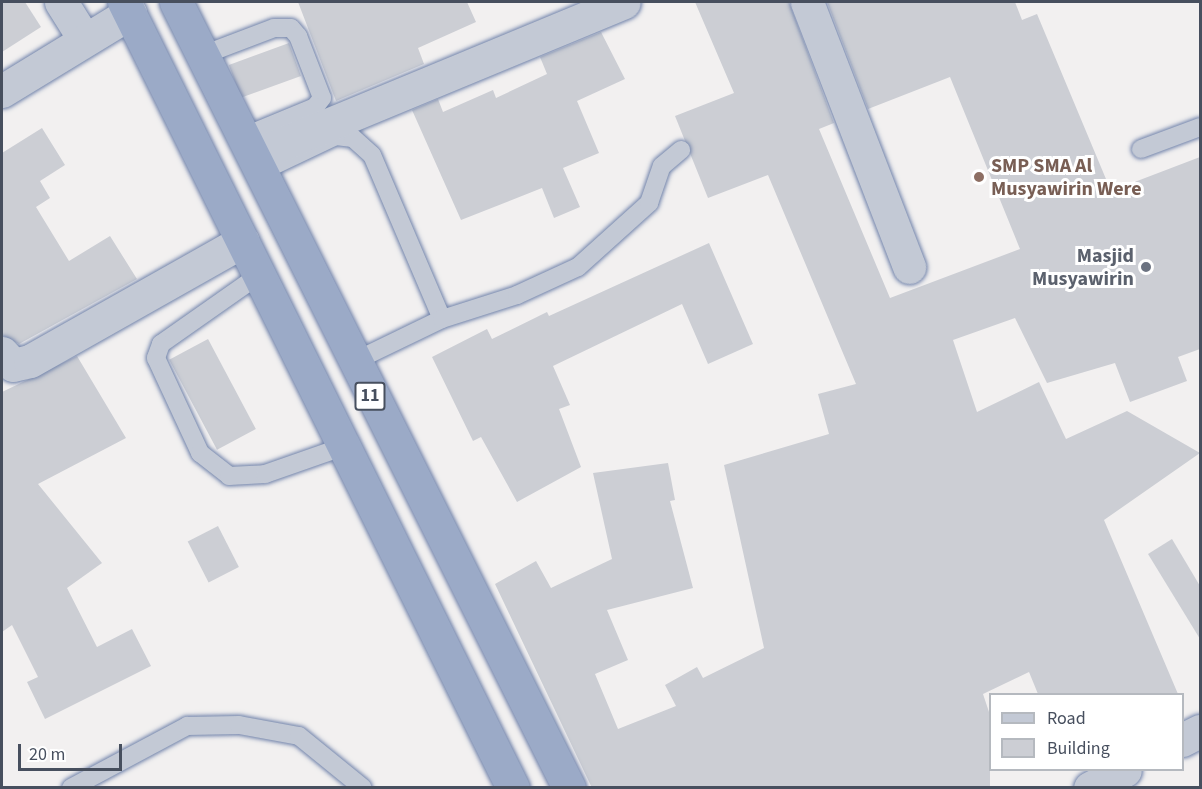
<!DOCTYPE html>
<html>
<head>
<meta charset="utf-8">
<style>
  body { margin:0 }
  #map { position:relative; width:1202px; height:789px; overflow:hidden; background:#f2f0f0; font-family:"Source Sans 3",sans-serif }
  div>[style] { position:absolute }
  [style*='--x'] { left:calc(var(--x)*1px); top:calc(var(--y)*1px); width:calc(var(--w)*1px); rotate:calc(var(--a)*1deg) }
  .building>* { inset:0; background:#ccced4; transform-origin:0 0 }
  .roads { filter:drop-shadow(0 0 2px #7284ab) drop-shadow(0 0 2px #7284ab) }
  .service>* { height:18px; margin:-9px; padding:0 9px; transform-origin:9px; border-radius:9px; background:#c3c9d5 }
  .minor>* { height:33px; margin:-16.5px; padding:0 16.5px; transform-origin:16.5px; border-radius:16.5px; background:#c3c9d5 }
  .trunk>* { height:33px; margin:-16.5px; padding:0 16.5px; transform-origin:16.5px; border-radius:16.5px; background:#9baac7 }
  .dots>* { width:16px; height:16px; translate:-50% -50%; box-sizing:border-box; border:3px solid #fff; border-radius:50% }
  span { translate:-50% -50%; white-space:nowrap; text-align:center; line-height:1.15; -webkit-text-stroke:6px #fff; paint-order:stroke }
  .shield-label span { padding:2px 4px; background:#fff; border:2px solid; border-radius:4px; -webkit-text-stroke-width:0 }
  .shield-label { font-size:18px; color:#474f5e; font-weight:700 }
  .education-label { font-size:20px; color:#785e54; font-weight:700 }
  .left { translate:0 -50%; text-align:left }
  .worship-label { font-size:20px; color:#5b616d; font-weight:700 }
  .right { translate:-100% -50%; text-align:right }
  .frame { position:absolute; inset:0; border:3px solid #474f5e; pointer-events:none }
  .legend { position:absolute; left:989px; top:693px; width:195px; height:78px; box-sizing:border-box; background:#fff; border:2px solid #b5b9bf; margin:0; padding:8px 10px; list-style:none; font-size:18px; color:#474f5e }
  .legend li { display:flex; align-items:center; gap:12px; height:30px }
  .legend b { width:30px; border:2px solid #b5b9bf }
  .scale { position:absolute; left:18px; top:744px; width:104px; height:27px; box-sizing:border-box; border:3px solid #474f5e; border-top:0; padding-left:8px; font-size:18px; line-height:21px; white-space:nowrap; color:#474f5e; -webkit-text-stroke:4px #fff; paint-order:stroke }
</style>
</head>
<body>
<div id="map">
  <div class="building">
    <div style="clip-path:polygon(2px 2px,25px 2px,41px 27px,2px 52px)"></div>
    <div style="clip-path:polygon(298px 2px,467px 2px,476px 22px,418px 48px,424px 64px,336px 101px)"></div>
    <div style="clip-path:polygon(695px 2px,789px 2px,834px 123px,819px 129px,890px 298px,1020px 249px,950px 77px,868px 109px,827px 2px,1015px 2px,1022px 20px,1037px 14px,1111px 191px,1200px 157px,1200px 349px,1178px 357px,1187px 381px,1130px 402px,1115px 363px,1047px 383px,1015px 318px,953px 340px,977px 412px,1039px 382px,1066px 439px,1127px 411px,1200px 453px,1104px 520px,1178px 694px,1038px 694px,1029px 672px,983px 694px,990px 715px,990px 788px,592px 788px,495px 584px,536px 561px,551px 588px,612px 559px,593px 473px,668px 463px,675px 500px,670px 501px,693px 588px,607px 610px,628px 660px,595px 674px,618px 729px,676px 706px,665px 685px,697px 667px,703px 678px,764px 648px,724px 465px,829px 434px,818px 394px,856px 384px,768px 175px,708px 198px,675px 116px,734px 93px)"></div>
    <div style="clip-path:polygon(601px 32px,625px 79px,577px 101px,599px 153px,563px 168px,580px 207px,554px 218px,542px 188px,461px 220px,412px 110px,438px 99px,443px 112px,493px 90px,496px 98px,547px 74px,540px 57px)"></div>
    <div style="left:289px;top:43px;width:35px;height:64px;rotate:70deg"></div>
    <div style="clip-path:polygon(42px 128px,65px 165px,40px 181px,50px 198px,36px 207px,69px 261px,110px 236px,137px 279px,19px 344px,2px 335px,2px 153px)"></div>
    <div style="clip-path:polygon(709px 243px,753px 344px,708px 364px,682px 304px,553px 366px,570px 405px,559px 409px,581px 467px,517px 502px,481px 437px,473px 441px,432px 357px,487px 329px,492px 339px,547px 312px,549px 316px)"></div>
    <div style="left:208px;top:339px;width:102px;height:44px;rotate:62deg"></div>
    <div style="clip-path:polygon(77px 356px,126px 438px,38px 484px,102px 563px,67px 588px,97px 647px,132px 629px,151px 666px,45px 719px,27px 682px,38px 677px,12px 625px,2px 632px,2px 392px)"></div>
    <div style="left:218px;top:526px;width:46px;height:34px;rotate:63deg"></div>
    <div style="clip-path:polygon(1172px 539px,1200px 586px,1200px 639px,1148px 554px)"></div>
  </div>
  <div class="roads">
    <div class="service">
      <div style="--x:203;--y:55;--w:76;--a:-20.8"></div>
      <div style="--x:274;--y:28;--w:17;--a:0"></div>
      <div style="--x:291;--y:28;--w:11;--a:49"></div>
      <div style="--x:298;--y:36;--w:66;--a:68.8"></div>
      <div style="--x:322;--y:98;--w:11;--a:128"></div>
      <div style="--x:315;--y:107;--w:76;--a:157.5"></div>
      <div style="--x:1141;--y:149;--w:63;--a:-20.4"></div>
      <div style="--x:262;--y:171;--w:82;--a:-25.3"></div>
      <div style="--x:336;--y:136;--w:17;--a:7"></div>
      <div style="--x:353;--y:138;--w:25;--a:42"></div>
      <div style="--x:372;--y:155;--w:178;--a:66.9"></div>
      <div style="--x:259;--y:275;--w:120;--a:144.9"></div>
      <div style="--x:161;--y:344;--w:15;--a:110"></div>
      <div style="--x:156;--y:358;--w:105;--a:65.1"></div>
      <div style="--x:200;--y:453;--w:37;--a:38"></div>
      <div style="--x:229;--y:476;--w:36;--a:-3"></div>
      <div style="--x:265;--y:474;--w:82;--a:-19.3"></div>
      <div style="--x:353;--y:362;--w:99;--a:-25.8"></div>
      <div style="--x:442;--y:319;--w:79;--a:-17.7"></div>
      <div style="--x:517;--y:295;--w:67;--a:-24.7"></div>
      <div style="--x:578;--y:267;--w:96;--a:-42"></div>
      <div style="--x:649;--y:203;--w:39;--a:-71"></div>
      <div style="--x:662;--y:166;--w:25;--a:-40"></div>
      <div style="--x:71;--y:788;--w:132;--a:-28.1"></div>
      <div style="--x:187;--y:726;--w:52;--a:-1.1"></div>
      <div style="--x:239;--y:725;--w:61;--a:10.4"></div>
      <div style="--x:299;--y:736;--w:82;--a:39.1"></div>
    </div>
    <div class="minor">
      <div style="--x:61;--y:2;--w:41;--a:57.8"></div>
      <div style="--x:807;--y:2;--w:284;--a:68.9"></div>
      <div style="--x:2;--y:91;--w:150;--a:-31.4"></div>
      <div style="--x:255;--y:155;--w:399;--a:-22.5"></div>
      <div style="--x:2;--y:353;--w:16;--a:47"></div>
      <div style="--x:13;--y:365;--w:17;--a:-13"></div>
      <div style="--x:30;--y:361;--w:244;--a:-29.4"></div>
      <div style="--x:1182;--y:740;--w:20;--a:-27"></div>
      <div style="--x:1090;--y:788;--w:39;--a:-27"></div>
    </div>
    <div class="trunk">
      <div style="--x:124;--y:2;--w:877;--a:63.67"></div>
      <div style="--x:176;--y:2;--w:879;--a:63.43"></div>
    </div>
  </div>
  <div class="dots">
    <div style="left:979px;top:177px;background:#8d6e63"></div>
    <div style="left:1146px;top:267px;background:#6b7280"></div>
  </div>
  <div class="shield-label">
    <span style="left:370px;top:396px">11</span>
  </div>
  <div class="education-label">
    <span class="left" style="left:991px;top:178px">SMP SMA Al<br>Musyawirin Were</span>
  </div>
  <div class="worship-label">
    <span class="right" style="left:1134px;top:268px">Masjid<br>Musyawirin</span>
  </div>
  <div class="frame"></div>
  <ul class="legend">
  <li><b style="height:8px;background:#c3c9d5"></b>Road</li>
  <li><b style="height:16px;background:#ccced4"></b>Building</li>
  </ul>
  <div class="scale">20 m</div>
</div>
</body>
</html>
